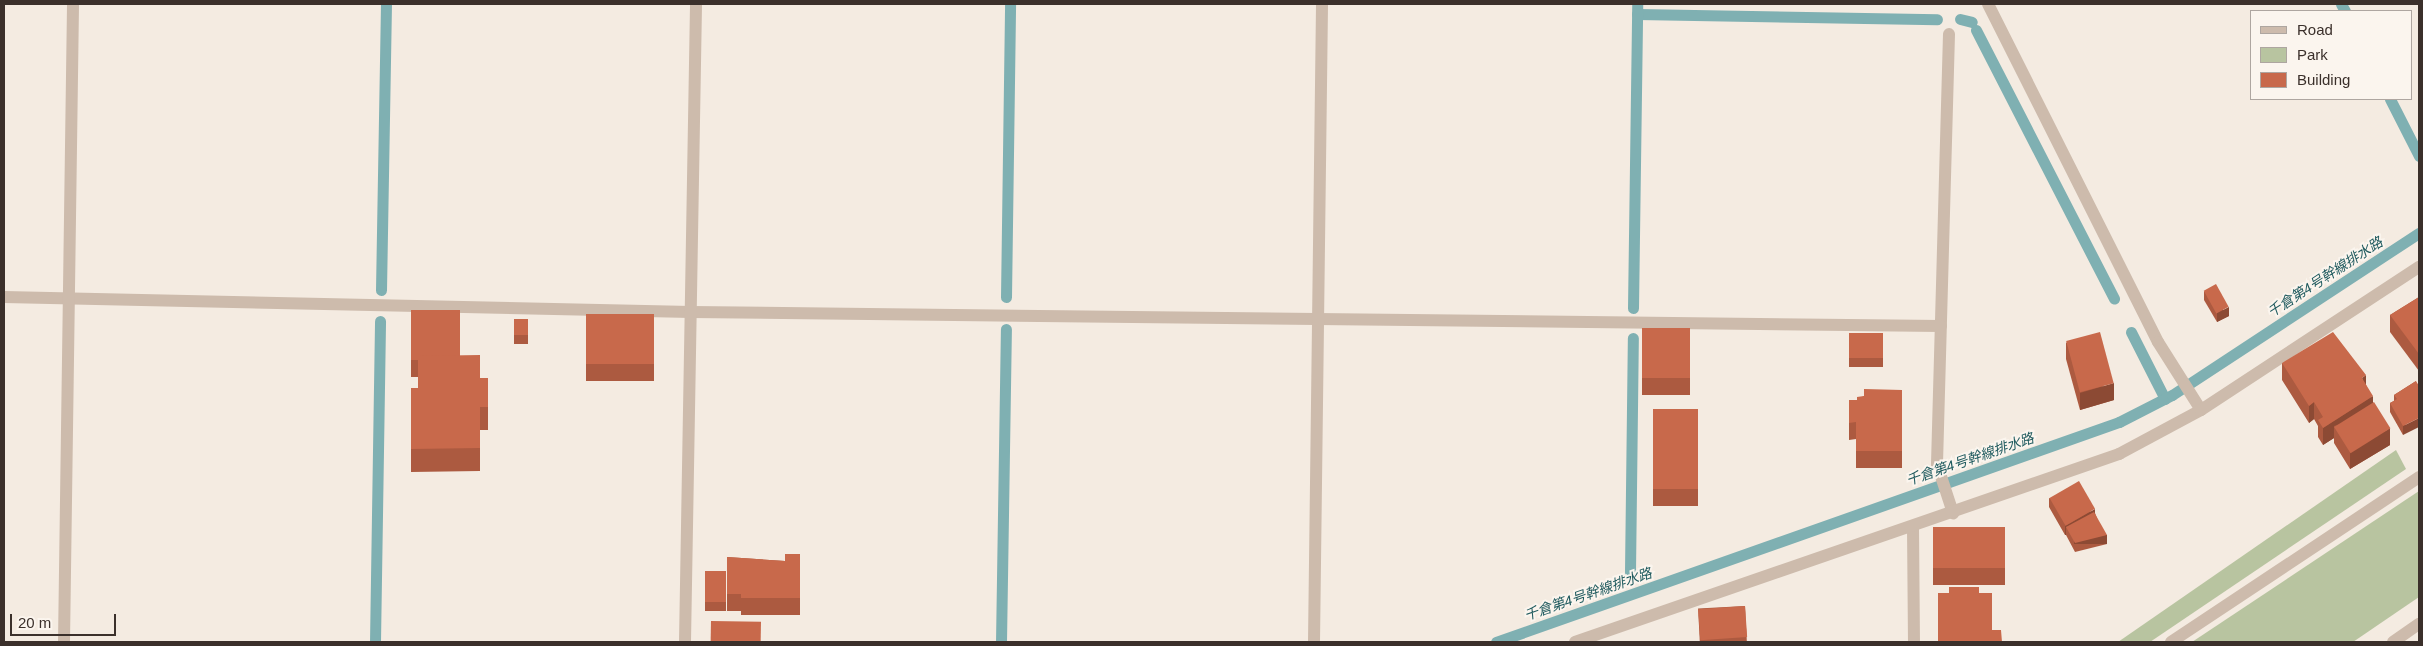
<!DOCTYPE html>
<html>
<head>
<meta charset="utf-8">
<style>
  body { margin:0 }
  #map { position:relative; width:2423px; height:646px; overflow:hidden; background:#f4ebe1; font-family:Helvetica,"Noto Sans JP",sans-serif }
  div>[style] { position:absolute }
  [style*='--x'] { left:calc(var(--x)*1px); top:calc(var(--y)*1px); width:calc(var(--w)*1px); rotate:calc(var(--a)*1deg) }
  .green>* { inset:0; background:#b8c4a0 }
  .stream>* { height:11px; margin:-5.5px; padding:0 5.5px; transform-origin:5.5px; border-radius:5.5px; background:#7fb0b2 }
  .street>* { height:12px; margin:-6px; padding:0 6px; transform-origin:6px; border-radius:6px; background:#cdbbac }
  .wall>* { inset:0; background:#ac5a40; transform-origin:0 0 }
  .shaded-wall>* { inset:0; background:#8c4a34; transform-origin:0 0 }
  .building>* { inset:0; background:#c8694b; transform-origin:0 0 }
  span { translate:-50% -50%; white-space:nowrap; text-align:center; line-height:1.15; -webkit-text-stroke:4px #fbf5ee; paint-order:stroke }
  .water-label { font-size:14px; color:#1f5a5e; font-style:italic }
  .frame { position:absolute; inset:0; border:5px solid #3b302b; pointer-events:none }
  .legend { position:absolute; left:2250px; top:10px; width:162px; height:90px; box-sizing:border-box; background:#fbf5ee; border:1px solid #aea6a0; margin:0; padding:6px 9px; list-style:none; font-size:15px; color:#3b302b }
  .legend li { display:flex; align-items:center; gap:10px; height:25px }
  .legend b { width:25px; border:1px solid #aea6a0 }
  .scale { position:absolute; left:10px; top:614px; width:106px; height:22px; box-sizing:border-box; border:2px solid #3b302b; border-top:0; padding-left:6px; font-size:15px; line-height:18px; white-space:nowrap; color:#3b302b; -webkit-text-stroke:4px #fbf5ee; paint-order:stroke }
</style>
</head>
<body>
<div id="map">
  <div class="green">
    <div style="clip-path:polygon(2396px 450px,2406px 469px,2150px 642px,2118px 642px)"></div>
    <div style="clip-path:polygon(2419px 491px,2419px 597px,2353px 642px,2192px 642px)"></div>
  </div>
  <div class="stream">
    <div style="--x:2341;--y:4;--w:8;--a:60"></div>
    <div style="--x:1637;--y:14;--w:300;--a:1"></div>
    <div style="--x:1960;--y:19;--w:12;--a:14"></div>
    <div style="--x:1976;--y:30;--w:302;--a:62.8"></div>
    <div style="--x:2390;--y:99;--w:64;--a:63"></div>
    <div style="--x:381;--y:290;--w:286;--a:-89"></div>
    <div style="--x:1006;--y:297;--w:293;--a:-89.2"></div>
    <div style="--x:1633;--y:308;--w:304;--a:-89.2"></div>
    <div style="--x:2131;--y:332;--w:75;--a:63.1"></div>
    <div style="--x:1630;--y:572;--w:234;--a:-89.3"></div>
    <div style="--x:375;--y:642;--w:321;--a:-89.1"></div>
    <div style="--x:1001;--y:642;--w:313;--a:-89.1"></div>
    <div style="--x:1496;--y:642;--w:661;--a:-19.45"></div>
    <div style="--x:2119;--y:422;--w:59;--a:-27"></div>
    <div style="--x:2172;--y:395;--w:295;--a:-33.3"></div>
  </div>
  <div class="street">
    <div style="--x:1988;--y:4;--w:378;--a:63.3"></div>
    <div style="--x:2158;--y:342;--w:80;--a:57.7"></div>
    <div style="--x:1949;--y:34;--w:430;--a:91.6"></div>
    <div style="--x:1937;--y:464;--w:52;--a:71.9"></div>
    <div style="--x:4;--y:297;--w:687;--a:1.25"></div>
    <div style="--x:691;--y:312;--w:1250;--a:0.64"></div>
    <div style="--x:1913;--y:528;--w:114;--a:89.5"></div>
    <div style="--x:64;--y:642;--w:638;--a:-89.19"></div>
    <div style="--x:685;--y:642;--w:638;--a:-89.01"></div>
    <div style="--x:1314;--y:642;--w:638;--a:-89.28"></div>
    <div style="--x:1575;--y:642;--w:576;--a:-19.06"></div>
    <div style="--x:2119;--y:454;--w:93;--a:-28.2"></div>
    <div style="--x:2201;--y:410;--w:261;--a:-33.3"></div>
    <div style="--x:2171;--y:642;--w:298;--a:-33.6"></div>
    <div style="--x:2393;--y:642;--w:32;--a:-35"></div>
  </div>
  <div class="wall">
    <div style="clip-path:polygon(2204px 291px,2229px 316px,2217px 322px,2204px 300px)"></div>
    <div style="clip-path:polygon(2419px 297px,2419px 371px,2390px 332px,2390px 315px)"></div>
    <div style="clip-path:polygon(411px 310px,460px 356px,480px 378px,488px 378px,488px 430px,480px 430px,480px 471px,411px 472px,411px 388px,418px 388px,418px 377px,411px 377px)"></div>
    <div style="left:586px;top:314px;width:68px;height:67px"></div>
    <div style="left:514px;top:319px;width:14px;height:25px"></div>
    <div style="left:1642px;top:328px;width:48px;height:67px"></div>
    <div style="left:1849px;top:333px;width:34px;height:34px"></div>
    <div style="clip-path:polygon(2066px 342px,2114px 400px,2080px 410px,2066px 359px)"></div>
    <div style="clip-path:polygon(2282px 363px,2366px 385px,2390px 445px,2350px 469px,2334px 443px,2334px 438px,2323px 445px,2318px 437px,2318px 426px,2314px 419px,2309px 423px,2282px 380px)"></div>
    <div style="clip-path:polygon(2416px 381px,2403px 435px,2390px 412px,2390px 403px,2394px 401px,2394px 395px)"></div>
    <div style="clip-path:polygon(1902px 390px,1902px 468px,1856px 468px,1856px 439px,1849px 440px,1849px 400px,1857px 400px,1864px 396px)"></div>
    <div style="left:1653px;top:409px;width:45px;height:97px"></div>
    <div style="clip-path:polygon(2049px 498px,2095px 513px,2107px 544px,2075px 552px,2066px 535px,2065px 535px,2049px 507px)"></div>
    <div style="left:1933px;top:527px;width:72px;height:58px"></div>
    <div style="clip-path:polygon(800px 554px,800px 615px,741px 615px,741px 611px,727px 611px,727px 557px,785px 561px)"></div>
    <div style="left:705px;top:571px;width:21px;height:40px"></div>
    <div style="left:1745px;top:606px;width:36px;height:47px;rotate:87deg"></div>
  </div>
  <div class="shaded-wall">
    <div style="clip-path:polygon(2229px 307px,2229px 316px,2217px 322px,2217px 313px)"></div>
    <div style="clip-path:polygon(2366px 375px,2366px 392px,2362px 378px)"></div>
    <div style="clip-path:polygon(2114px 383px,2114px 400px,2080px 410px,2080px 393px)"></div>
    <div style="clip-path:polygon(2373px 396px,2373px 413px,2334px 426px,2334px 438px,2323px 445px,2323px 428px)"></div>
    <div style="clip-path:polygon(2314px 402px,2314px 419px,2309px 423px,2309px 406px)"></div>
    <div style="clip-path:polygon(2419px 418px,2419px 427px,2403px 435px,2403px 426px)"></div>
    <div style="clip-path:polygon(2390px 428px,2390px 445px,2350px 469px,2350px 452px)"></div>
    <div style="clip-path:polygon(2095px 509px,2095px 518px,2066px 527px,2066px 535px,2065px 535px,2065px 526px)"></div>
    <div style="left:2107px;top:535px;width:9px;height:33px;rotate:90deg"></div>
  </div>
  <div class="building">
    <div style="left:2216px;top:284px;width:26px;height:14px;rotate:61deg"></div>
    <div style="clip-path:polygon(2419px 297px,2419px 354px,2390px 315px)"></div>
    <div style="clip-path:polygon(411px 310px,460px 310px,460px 356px,418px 356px,418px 360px,411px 360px)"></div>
    <div style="left:586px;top:314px;width:68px;height:50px"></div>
    <div style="left:514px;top:319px;width:14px;height:16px"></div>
    <div style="left:1642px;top:328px;width:48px;height:50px"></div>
    <div style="left:2100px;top:332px;width:53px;height:35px;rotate:75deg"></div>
    <div style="clip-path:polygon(2333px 332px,2366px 375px,2362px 378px,2373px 396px,2323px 428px,2318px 420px,2323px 417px,2314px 402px,2309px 406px,2282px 363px)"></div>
    <div style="left:1849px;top:333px;width:34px;height:25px"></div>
    <div style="clip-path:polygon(480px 355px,480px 378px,488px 378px,488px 407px,480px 407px,480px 448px,411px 449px,411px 388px,418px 388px,418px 356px)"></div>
    <div style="clip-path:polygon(2416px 381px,2419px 386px,2419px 418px,2403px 426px,2390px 403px,2397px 399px,2394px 395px)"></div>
    <div style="clip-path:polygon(1864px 389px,1902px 390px,1902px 451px,1856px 451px,1856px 422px,1849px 423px,1849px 400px,1857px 400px,1857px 397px,1864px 396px)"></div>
    <div style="left:2374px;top:402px;width:31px;height:47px;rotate:58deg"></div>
    <div style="left:1653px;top:409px;width:45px;height:80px"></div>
    <div style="left:2079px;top:481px;width:32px;height:34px;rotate:60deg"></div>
    <div style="clip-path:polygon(2094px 512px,2107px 535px,2075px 543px,2066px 527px)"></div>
    <div style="left:1933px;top:527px;width:72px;height:41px"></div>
    <div style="clip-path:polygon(785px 554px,800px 554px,800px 598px,741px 598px,741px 594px,727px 594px,727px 557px,785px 561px)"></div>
    <div style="left:705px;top:571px;width:21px;height:31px"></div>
    <div style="left:1949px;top:587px;width:30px;height:6px"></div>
    <div style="clip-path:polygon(1938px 593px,1992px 593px,1992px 630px,2001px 630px,2002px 642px,1938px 642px)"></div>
    <div style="left:1745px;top:606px;width:31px;height:47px;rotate:86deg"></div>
    <div style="left:711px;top:621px;width:50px;height:21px;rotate:1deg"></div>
  </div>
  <div class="water-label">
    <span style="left:2325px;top:277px;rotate:-33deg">千倉第4号幹線排水路</span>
    <span style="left:1970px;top:459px;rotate:-19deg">千倉第4号幹線排水路</span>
    <span style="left:1588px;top:594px;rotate:-19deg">千倉第4号幹線排水路</span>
  </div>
  <div class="frame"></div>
  <ul class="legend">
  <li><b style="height:6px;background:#cdbbac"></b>Road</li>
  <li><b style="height:14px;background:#b8c4a0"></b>Park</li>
  <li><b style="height:14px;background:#c8694b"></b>Building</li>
  </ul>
  <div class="scale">20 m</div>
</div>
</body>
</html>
